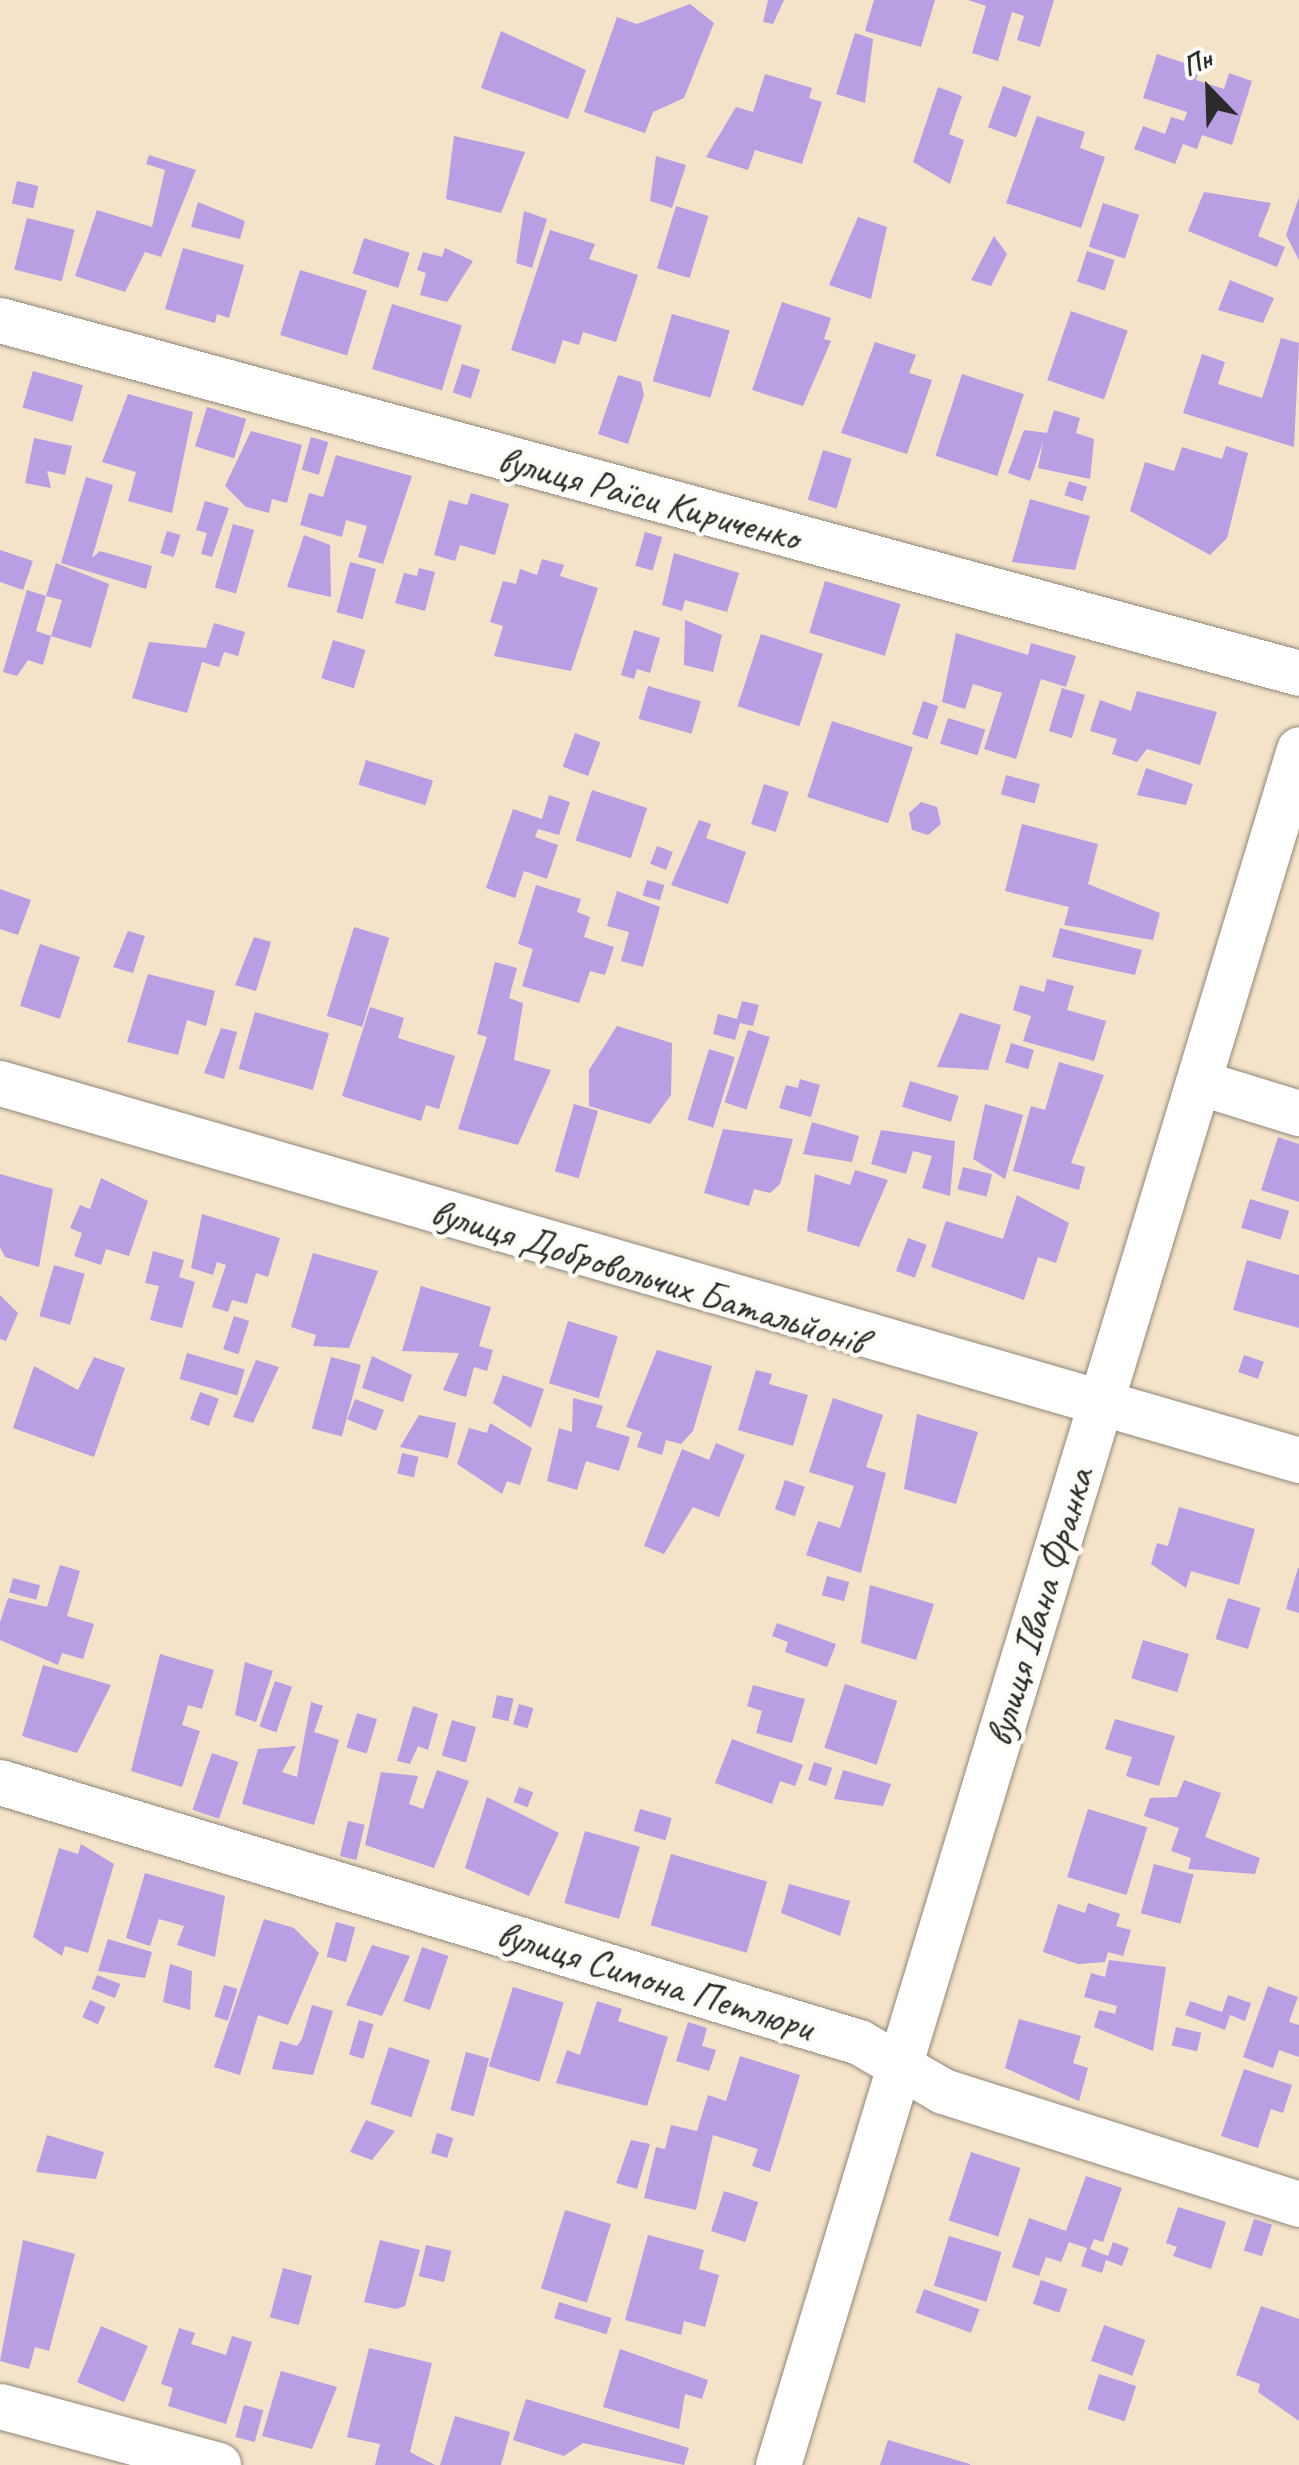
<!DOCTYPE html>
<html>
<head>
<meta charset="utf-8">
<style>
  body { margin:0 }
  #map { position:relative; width:1299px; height:2465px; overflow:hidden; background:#f4e3c9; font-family:Caveat,sans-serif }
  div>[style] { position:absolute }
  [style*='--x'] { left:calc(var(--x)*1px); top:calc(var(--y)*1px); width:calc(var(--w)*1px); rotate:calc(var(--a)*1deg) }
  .building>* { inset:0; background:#b89ee3; transform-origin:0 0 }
  .roads { filter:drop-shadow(0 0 2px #90877a) drop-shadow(0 0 2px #90877a) }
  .street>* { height:45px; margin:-22.5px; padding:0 22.5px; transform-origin:22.5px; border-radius:22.5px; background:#fff }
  span { translate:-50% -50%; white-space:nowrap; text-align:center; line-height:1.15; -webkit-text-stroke:9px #fdfcf7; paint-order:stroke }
  .street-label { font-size:40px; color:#2b2b2b }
  .north { position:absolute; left:1159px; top:40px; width:100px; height:100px; -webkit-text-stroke:8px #fdfcf7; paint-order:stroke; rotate:337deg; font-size:28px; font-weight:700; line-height:40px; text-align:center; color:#2b2b2b }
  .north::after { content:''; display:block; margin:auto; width:35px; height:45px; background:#2b2b2b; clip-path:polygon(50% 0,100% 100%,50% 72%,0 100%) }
</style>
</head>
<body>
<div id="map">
  <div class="building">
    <div style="clip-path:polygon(784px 0,773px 24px,763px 22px,768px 0)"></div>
    <div style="clip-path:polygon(874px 0,935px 0,921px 47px,865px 31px)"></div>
    <div style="clip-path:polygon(968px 0,1054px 0,1040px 47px,1017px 40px,1024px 16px,1012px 12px,998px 61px,972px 53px,986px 6px)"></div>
    <div style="clip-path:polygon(690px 4px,714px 23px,684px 98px,653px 112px,645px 133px,584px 112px,617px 17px,637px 24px)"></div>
    <div style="clip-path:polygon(501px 31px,586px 70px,568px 119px,481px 88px)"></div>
    <div style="clip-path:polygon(855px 33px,873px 39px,865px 103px,836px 94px)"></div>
    <div style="clip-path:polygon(1157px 54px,1200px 68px,1196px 80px,1224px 89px,1229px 73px,1252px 81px,1232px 145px,1202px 135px,1197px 149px,1183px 144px,1175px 164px,1134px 149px,1143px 126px,1165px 134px,1171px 117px,1184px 121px,1187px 112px,1143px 98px)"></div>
    <div style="clip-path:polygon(765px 74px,812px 88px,809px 98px,822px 102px,802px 164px,755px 150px,748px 170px,706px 157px,736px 107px,753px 112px)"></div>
    <div style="left:1003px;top:86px;width:30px;height:44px;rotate:20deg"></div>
    <div style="clip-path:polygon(938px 87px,962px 96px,949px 134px,964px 140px,950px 184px,913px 162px)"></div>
    <div style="clip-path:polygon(1037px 116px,1085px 132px,1080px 148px,1105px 157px,1081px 228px,1006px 203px)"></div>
    <div style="clip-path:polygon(454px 136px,525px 152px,501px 213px,446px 199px)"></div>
    <div style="clip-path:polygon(149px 155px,196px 170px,161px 257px,145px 252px,125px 292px,75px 276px,97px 210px,152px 227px,165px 170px,146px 164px)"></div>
    <div style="clip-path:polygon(656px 156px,686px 165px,672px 208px,650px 201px)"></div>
    <div style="left:17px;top:181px;width:22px;height:23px;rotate:13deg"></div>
    <div style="clip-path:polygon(1204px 192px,1271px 203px,1258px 236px,1285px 247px,1277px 267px,1188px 231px)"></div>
    <div style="clip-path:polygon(1299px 197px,1299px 260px,1286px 235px)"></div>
    <div style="clip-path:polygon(198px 202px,245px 221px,240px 239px,191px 227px)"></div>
    <div style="left:1103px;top:203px;width:38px;height:46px;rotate:18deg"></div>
    <div style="left:676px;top:206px;width:34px;height:65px;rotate:17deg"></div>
    <div style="clip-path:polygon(524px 211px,547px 219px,532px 268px,516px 263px)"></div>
    <div style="clip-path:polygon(858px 217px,887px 227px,871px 299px,829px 285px)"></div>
    <div style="left:27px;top:218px;width:49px;height:53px;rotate:14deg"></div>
    <div style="clip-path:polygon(550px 230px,595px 244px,589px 259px,638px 275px,616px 342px,583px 332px,579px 345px,563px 340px,555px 364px,511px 350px)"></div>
    <div style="clip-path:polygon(994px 236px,1007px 254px,991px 286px,971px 280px)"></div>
    <div style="left:364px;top:238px;width:48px;height:37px;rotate:18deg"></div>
    <div style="clip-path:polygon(183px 248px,244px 265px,229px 318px,217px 314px,215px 323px,165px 309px)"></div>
    <div style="clip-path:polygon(445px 248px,473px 261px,447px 302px,420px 295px,426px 273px,417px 270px,423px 252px,442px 257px)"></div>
    <div style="left:1087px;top:251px;width:29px;height:32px;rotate:18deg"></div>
    <div style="left:300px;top:270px;width:70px;height:68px;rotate:17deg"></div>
    <div style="clip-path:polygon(1230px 280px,1274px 298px,1263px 323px,1218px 310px)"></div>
    <div style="clip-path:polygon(782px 302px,831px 318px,824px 339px,831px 341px,803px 406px,752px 390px)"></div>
    <div style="left:392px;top:304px;width:73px;height:68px;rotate:17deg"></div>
    <div style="left:1071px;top:311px;width:60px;height:73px;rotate:19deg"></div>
    <div style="left:672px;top:314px;width:60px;height:70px;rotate:16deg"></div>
    <div style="clip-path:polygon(1281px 338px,1299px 343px,1294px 447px,1183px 413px,1202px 354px,1225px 362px,1218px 384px,1262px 398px)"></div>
    <div style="clip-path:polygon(875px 342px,916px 355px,909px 373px,932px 380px,907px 454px,841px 433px)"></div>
    <div style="left:462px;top:364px;width:19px;height:30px;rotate:18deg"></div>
    <div style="left:33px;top:371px;width:52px;height:38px;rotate:16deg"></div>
    <div style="left:962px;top:374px;width:65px;height:86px;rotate:18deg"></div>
    <div style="clip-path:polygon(618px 375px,641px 382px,644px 395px,628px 444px,598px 434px)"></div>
    <div style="clip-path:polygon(128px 394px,193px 412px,172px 513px,128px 501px,136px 472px,102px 462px)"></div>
    <div style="left:207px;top:407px;width:41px;height:41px;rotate:17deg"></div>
    <div style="clip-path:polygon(1054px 410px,1080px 418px,1076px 433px,1094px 439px,1090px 479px,1038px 468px,1043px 442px,1030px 481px,1008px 473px,1024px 430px,1047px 433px)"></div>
    <div style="clip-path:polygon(251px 431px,302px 445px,287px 503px,272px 499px,269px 513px,246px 507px,225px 486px)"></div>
    <div style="left:311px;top:437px;width:18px;height:34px;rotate:16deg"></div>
    <div style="clip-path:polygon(34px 438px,72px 446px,65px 475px,47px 471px,51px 488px,25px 483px)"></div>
    <div style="clip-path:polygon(1226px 446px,1248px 453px,1227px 538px,1210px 555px,1130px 511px,1145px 462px,1174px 471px,1182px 447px,1222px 459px)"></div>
    <div style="left:823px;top:450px;width:30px;height:52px;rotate:17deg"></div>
    <div style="clip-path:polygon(336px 455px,412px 476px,383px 564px,358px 557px,367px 526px,346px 520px,342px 537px,300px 525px,309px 493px,323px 497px)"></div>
    <div style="clip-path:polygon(86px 477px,113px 485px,92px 558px,100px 551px,152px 566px,146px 589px,61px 563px)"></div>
    <div style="left:1069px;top:481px;width:19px;height:15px;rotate:18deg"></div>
    <div style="clip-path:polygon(471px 493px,509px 504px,495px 555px,460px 545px,455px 561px,434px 555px,449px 500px,467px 505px)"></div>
    <div style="clip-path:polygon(1030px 499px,1090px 516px,1075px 570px,1012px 562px)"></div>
    <div style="clip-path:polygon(205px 501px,229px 508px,212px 557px,201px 554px,207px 533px,196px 530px)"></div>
    <div style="left:233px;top:524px;width:22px;height:66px;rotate:16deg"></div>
    <div style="left:167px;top:531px;width:14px;height:23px;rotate:17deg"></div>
    <div style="left:645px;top:532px;width:18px;height:35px;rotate:16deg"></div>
    <div style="clip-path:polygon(304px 535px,330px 545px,331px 597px,287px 587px)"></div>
    <div style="clip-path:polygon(0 550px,33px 561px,23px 590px,0 582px)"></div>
    <div style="clip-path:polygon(674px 553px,739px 573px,727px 612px,685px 600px,682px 611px,662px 605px)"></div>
    <div style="clip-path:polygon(542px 559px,564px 565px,560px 576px,598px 588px,571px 671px,494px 656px,503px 626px,490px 622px,503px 581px,516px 584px,520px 569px,537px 575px)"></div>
    <div style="left:350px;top:562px;width:27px;height:52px;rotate:15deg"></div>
    <div style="clip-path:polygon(56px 563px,109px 584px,91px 648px,51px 636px,62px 600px,46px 596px)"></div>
    <div style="clip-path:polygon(419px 568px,435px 572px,425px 611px,395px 603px,404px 573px,417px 576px)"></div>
    <div style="left:825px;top:581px;width:79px;height:54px;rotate:17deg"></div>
    <div style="clip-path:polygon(27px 590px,46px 596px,36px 631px,51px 636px,43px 665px,28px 660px,17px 676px,3px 672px)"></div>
    <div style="clip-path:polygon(685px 620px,722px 635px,713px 672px,684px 665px)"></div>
    <div style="clip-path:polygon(214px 623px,245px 632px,238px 656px,224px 652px,219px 667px,202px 662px,187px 713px,132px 698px,149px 642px,206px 648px)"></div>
    <div style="clip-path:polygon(634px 630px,660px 638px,650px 673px,637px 669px,634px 679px,621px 675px)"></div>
    <div style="clip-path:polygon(956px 633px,1028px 655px,1031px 643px,1076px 656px,1066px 687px,1041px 679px,1016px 759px,984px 749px,1002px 693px,973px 684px,965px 709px,942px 702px)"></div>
    <div style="left:761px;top:634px;width:65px;height:76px;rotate:18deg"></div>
    <div style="left:333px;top:640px;width:34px;height:40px;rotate:17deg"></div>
    <div style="left:648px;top:686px;width:55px;height:34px;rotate:16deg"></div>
    <div style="left:1062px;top:688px;width:24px;height:45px;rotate:17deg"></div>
    <div style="clip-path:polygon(1137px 691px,1217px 712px,1200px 765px,1147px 749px,1137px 762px,1112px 754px,1117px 739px,1090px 731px,1100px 700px,1131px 711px)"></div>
    <div style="left:923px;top:701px;width:16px;height:35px;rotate:18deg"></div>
    <div style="left:948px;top:718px;width:39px;height:27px;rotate:17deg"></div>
    <div style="left:832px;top:721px;width:85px;height:80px;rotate:18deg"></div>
    <div style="left:575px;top:733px;width:27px;height:36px;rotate:20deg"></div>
    <div style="left:366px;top:760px;width:70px;height:26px;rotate:17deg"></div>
    <div style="clip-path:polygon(1146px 768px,1193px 784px,1186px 805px,1137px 795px)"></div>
    <div style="left:1006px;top:775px;width:35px;height:20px;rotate:15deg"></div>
    <div style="left:764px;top:784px;width:26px;height:42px;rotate:18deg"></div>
    <div style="left:592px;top:790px;width:58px;height:53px;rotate:18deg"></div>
    <div style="clip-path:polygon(549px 795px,570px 802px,559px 835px,538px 829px,535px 837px,558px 845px,547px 879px,524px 871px,515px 898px,486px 888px,513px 809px,542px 819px)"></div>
    <div style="clip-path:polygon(921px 802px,937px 807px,941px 824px,928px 835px,912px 830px,909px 813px)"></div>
    <div style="clip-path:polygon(699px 820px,711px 824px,706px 838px,746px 852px,728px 904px,671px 885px)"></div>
    <div style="clip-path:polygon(1022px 824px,1098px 844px,1088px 884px,1160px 913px,1153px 940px,1064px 925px,1069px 907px,1005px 891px)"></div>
    <div style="left:657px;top:846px;width:17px;height:19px;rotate:21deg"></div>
    <div style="left:647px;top:880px;width:18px;height:16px;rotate:16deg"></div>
    <div style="clip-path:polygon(536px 885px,581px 899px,577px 912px,590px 917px,584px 937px,614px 947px,605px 975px,590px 971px,579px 1003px,522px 986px,533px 949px,518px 944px)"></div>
    <div style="clip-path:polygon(0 889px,31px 900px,18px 935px,0 929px)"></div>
    <div style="clip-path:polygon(617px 891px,660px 907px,643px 967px,621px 961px,629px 932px,607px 926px)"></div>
    <div style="left:354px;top:927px;width:37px;height:93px;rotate:17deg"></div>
    <div style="clip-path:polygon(1060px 928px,1142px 950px,1135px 975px,1052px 957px)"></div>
    <div style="clip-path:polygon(128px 931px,145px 936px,133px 973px,113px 967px)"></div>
    <div style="clip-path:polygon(254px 937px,271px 942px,256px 991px,235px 985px)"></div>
    <div style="left:40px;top:944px;width:42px;height:65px;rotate:18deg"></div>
    <div style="clip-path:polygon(495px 962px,517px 968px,509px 998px,523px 1003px,514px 1060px,551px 1070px,518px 1145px,458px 1129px,487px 1037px,477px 1034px)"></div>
    <div style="clip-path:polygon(148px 974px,215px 991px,206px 1026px,187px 1020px,178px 1055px,127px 1042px)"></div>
    <div style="clip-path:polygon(1047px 979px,1074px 986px,1067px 1010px,1106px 1021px,1094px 1061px,1023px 1041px,1031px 1016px,1013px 1010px,1020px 985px,1044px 992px)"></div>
    <div style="clip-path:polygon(742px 1001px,759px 1005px,753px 1026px,740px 1023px,735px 1040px,713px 1034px,718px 1014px,737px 1019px)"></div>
    <div style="clip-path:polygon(370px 1007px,404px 1018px,398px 1038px,455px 1056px,439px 1109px,426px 1105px,421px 1121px,342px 1096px)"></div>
    <div style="left:255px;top:1012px;width:77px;height:59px;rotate:16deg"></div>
    <div style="clip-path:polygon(960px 1013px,1001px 1025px,988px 1070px,937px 1067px)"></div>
    <div style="clip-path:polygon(617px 1026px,672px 1043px,671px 1095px,650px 1124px,589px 1106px,589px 1070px)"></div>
    <div style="clip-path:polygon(221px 1028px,237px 1032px,224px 1079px,204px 1073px)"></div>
    <div style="left:748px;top:1030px;width:23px;height:76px;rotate:18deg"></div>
    <div style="left:1011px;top:1043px;width:24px;height:20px;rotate:17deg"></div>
    <div style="left:709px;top:1049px;width:27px;height:74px;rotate:17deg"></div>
    <div style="clip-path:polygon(1059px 1062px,1104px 1075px,1071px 1163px,1085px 1167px,1079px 1190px,1013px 1171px,1031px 1106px,1045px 1110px)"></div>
    <div style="clip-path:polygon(800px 1079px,820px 1085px,811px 1117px,779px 1108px,786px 1085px,798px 1088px)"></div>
    <div style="left:910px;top:1081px;width:51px;height:27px;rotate:17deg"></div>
    <div style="left:574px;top:1104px;width:25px;height:70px;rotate:16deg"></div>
    <div style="clip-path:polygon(985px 1104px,1023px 1115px,1005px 1179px,973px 1159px)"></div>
    <div style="clip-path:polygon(812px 1122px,859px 1136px,852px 1162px,803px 1154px)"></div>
    <div style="clip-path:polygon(723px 1129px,793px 1139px,780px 1184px,770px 1193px,754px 1189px,749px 1206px,704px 1193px)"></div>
    <div style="clip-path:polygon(881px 1130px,955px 1141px,950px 1196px,922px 1188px,932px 1156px,913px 1151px,906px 1174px,871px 1164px)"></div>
    <div style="clip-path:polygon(1278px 1137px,1299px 1144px,1299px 1202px,1261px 1190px)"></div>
    <div style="left:963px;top:1167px;width:30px;height:23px;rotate:14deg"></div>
    <div style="clip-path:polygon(855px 1170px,888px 1180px,859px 1247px,807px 1231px,815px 1174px,850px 1185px)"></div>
    <div style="clip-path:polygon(0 1174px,53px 1189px,39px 1267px,5px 1257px,0 1247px)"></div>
    <div style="clip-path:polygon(101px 1178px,148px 1201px,129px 1256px,106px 1249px,101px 1265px,74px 1256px,82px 1233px,70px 1228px,80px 1205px,90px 1209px)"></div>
    <div style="clip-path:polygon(1017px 1195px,1069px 1223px,1056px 1263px,1038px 1257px,1024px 1300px,931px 1267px,946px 1221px,1003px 1239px)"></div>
    <div style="left:1250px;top:1199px;width:41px;height:30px;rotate:17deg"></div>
    <div style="clip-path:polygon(202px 1214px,280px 1238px,268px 1277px,256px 1273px,247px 1304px,232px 1300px,228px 1312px,212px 1307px,226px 1265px,217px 1262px,213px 1275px,191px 1268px)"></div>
    <div style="left:908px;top:1238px;width:20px;height:35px;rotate:20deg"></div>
    <div style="clip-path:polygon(153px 1251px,184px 1260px,179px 1277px,195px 1282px,182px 1328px,150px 1320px,159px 1286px,145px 1283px)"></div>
    <div style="clip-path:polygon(313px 1253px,378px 1271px,349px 1348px,313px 1346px,316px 1335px,291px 1327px)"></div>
    <div style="clip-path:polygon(1247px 1260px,1299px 1275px,1299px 1328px,1233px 1310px)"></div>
    <div style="left:54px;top:1265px;width:32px;height:53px;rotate:16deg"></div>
    <div style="clip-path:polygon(421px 1286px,491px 1307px,479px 1346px,493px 1350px,487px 1371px,474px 1367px,466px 1397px,443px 1390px,459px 1353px,402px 1351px)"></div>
    <div style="clip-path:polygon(0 1295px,18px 1313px,6px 1341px,0 1339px)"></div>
    <div style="left:234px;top:1316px;width:16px;height:35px;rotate:18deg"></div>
    <div style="left:568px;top:1321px;width:52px;height:65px;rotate:17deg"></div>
    <div style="clip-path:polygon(657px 1350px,712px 1366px,693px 1431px,681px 1444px,666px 1440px,662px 1455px,637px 1447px,642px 1432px,626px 1427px)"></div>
    <div style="left:187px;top:1353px;width:60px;height:27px;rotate:16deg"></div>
    <div style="left:1244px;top:1355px;width:21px;height:18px;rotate:19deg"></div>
    <div style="clip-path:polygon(372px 1356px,412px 1375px,403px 1402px,362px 1388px)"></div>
    <div style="clip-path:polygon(94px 1357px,125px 1368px,94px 1457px,13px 1428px,34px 1366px,78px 1390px)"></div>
    <div style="left:331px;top:1357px;width:31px;height:74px;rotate:15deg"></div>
    <div style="clip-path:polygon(256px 1360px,279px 1367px,253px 1423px,233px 1417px)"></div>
    <div style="clip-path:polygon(756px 1370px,772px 1374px,769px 1384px,808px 1395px,793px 1446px,738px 1430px)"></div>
    <div style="clip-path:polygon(503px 1375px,544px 1389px,531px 1428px,493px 1403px)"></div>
    <div style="left:200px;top:1392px;width:20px;height:29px;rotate:20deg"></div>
    <div style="clip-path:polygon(573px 1398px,603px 1406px,596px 1427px,630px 1437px,619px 1471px,586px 1461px,577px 1490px,547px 1481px,559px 1428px,572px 1432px)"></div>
    <div style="clip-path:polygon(833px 1398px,883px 1415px,866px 1467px,886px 1473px,861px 1573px,806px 1555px,818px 1521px,840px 1528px,854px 1486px,809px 1472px)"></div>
    <div style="left:355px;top:1399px;width:31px;height:22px;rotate:21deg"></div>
    <div style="clip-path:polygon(917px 1414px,978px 1432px,956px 1504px,904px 1489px)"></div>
    <div style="clip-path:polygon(419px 1415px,456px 1423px,448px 1458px,400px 1447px)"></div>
    <div style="clip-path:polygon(490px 1423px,532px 1448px,520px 1485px,507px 1481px,502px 1494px,457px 1464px,469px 1428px,487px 1433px)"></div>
    <div style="clip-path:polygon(716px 1443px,745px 1455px,719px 1517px,693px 1507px,664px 1554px,644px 1546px,682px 1449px,709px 1460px)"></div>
    <div style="left:402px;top:1453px;width:17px;height:21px;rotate:13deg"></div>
    <div style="left:785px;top:1480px;width:21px;height:31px;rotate:19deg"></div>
    <div style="clip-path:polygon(1179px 1507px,1255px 1529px,1239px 1585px,1191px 1571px,1186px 1588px,1151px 1564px,1157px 1543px,1168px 1546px)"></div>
    <div style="clip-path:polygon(60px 1565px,80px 1571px,67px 1616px,94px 1624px,83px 1659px,62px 1653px,58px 1665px,0 1640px,0 1622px,8px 1598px,47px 1607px)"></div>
    <div style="clip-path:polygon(1298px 1568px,1299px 1568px,1299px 1613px,1286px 1609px)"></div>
    <div style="left:827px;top:1576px;width:23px;height:20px;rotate:15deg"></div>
    <div style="left:13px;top:1578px;width:28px;height:15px;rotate:15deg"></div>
    <div style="clip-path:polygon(870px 1585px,934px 1604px,916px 1660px,861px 1643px)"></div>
    <div style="left:1228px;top:1598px;width:34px;height:43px;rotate:17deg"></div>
    <div style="clip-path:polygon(777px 1623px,836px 1644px,827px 1667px,785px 1652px,788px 1642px,772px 1636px)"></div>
    <div style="left:1143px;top:1640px;width:48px;height:40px;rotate:17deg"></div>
    <div style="clip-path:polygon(160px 1654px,214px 1670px,202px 1709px,188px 1705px,182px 1725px,200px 1731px,182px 1787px,131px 1771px)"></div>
    <div style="clip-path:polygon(245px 1662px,273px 1671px,256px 1722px,235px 1715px)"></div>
    <div style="clip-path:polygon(43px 1665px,111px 1685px,77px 1753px,22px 1736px)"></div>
    <div style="left:275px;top:1681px;width:18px;height:48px;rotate:19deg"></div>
    <div style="left:845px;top:1684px;width:55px;height:67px;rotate:18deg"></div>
    <div style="clip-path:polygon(753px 1685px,805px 1699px,792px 1743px,756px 1733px,762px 1711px,747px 1706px)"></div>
    <div style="left:497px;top:1695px;width:17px;height:23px;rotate:13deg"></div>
    <div style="clip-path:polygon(311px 1702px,323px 1706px,314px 1732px,339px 1740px,314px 1825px,242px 1804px,258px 1749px,296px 1746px,282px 1772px,297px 1777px)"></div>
    <div style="left:519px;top:1704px;width:15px;height:21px;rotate:16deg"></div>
    <div style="clip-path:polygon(413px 1706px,438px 1714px,428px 1750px,418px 1746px,410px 1764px,397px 1761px)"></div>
    <div style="left:357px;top:1713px;width:21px;height:36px;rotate:17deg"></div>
    <div style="clip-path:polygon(1115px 1719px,1175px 1736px,1159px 1786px,1126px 1776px,1132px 1757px,1105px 1749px)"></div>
    <div style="left:452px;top:1720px;width:25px;height:37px;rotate:16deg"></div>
    <div style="clip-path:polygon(732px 1739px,803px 1765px,795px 1786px,780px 1781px,772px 1804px,715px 1783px)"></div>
    <div style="left:212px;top:1753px;width:28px;height:60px;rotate:19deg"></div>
    <div style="left:814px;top:1762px;width:19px;height:19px;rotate:18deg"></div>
    <div style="clip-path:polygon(437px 1770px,469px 1781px,434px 1868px,365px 1845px,381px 1772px,418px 1776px,409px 1804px,423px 1809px)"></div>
    <div style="clip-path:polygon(843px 1770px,891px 1784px,883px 1806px,834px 1799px)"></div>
    <div style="clip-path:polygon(1184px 1780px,1221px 1793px,1205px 1837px,1260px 1858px,1255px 1874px,1188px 1869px,1191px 1858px,1171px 1851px,1179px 1828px,1144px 1816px,1150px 1798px,1177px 1797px)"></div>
    <div style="left:519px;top:1787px;width:15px;height:16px;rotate:20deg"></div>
    <div style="clip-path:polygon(487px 1797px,559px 1833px,529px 1896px,465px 1868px)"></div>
    <div style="left:640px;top:1809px;width:33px;height:23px;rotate:16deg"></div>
    <div style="left:1088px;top:1809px;width:62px;height:71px;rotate:17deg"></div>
    <div style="left:348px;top:1821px;width:17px;height:36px;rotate:13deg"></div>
    <div style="left:585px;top:1831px;width:57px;height:75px;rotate:16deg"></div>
    <div style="clip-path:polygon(81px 1844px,114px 1864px,88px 1953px,65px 1946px,62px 1956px,33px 1937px,59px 1848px,78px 1854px)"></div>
    <div style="left:671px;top:1854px;width:100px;height:74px;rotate:16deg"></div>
    <div style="left:1154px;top:1864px;width:41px;height:51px;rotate:15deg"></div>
    <div style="clip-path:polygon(145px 1873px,225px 1896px,215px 1957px,177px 1945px,184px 1926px,159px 1919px,150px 1946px,126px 1938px)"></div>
    <div style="clip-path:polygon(789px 1884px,850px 1901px,840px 1936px,781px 1913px)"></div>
    <div style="clip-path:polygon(1088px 1903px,1120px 1914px,1116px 1926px,1131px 1930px,1123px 1956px,1108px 1952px,1105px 1962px,1078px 1964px,1043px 1952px,1058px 1904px,1085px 1913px)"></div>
    <div style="clip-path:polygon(264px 1919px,294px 1928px,319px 1953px,288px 2025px,258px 2015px,240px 2075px,214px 2067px)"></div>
    <div style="left:336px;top:1922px;width:20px;height:36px;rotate:15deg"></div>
    <div style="clip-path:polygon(108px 1939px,152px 1952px,145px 1978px,98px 1971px)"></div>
    <div style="clip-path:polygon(372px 1945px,410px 1956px,382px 2016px,346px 2005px)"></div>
    <div style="left:422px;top:1947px;width:28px;height:57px;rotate:19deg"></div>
    <div style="clip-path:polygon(1109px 1960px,1166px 1967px,1153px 2051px,1094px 2027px,1099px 2010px,1115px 2014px,1117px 2006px,1084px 1997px,1091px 1973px,1105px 1977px)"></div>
    <div style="clip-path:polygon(170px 1964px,192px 1971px,190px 2010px,163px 2002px)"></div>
    <div style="left:97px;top:1975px;width:25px;height:15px;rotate:21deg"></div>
    <div style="left:224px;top:1985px;width:14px;height:33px;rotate:17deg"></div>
    <div style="clip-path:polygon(1268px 1986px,1298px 1997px,1289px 2022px,1299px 2025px,1299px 2057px,1279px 2050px,1273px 2068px,1243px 2057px)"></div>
    <div style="left:513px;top:1987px;width:53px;height:83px;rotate:17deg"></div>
    <div style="clip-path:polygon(1228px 1995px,1251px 2003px,1245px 2021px,1230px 2015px,1225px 2030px,1185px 2015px,1190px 2001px,1222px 2012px)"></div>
    <div style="left:90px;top:2000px;width:17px;height:19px;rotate:24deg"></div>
    <div style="clip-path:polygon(597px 2001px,622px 2009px,618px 2021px,668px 2037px,647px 2106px,556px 2083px,567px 2050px,580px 2055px)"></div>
    <div style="clip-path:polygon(312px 2005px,333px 2011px,313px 2075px,272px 2069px,280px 2041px,297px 2046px,302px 2039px)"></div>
    <div style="clip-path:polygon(1019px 2019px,1081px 2036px,1073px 2063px,1088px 2068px,1079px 2101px,1005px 2068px)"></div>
    <div style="left:359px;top:2020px;width:15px;height:36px;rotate:16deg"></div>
    <div style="clip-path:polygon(688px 2022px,707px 2028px,702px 2046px,716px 2050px,709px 2071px,676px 2061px)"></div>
    <div style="left:1176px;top:2027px;width:26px;height:19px;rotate:13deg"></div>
    <div style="left:389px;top:2047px;width:43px;height:60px;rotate:18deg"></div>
    <div style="left:466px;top:2052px;width:24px;height:60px;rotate:15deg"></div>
    <div style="clip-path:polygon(740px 2056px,800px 2075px,770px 2172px,752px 2166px,758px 2149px,713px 2135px,696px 2210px,644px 2198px,656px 2147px,665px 2149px,671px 2125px,697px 2131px,708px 2095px,726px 2101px)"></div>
    <div style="clip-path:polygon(1244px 2069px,1292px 2085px,1283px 2113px,1271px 2109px,1258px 2148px,1221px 2136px)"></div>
    <div style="clip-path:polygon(366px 2120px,395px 2131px,372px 2160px,350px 2152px)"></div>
    <div style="left:437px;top:2133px;width:17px;height:21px;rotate:17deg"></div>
    <div style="clip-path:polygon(47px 2135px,104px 2152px,96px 2179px,36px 2172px)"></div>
    <div style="clip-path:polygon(631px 2140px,650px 2144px,637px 2189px,616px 2183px)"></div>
    <div style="left:971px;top:2152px;width:52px;height:72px;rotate:18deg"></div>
    <div style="clip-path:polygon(1086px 2176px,1122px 2188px,1103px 2242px,1094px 2239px,1090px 2249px,1108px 2256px,1113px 2242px,1129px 2248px,1122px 2266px,1106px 2260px,1102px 2273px,1081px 2266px,1087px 2248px,1069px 2242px,1061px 2262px,1046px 2257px,1039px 2276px,1012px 2267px,1029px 2218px,1066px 2231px)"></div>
    <div style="left:724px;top:2191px;width:36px;height:42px;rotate:18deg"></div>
    <div style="clip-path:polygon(1178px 2207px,1226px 2222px,1211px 2269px,1173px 2256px,1177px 2247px,1166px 2243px)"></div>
    <div style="left:565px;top:2210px;width:48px;height:82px;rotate:17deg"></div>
    <div style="left:1254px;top:2219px;width:19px;height:33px;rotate:18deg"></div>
    <div style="clip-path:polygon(648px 2235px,704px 2250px,699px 2269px,719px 2275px,705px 2327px,684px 2321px,681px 2335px,625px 2320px)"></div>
    <div style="left:949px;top:2236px;width:55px;height:52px;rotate:17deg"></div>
    <div style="clip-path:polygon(23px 2240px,75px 2254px,49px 2351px,35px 2347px,29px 2369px,0 2361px)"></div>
    <div style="clip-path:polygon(380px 2240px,420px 2250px,405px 2306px,396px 2309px,364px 2302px)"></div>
    <div style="left:426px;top:2245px;width:26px;height:32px;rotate:13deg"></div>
    <div style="left:283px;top:2268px;width:30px;height:51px;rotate:15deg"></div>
    <div style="left:1041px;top:2280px;width:28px;height:25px;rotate:19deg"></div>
    <div style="left:924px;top:2289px;width:59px;height:25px;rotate:20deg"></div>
    <div style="left:559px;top:2302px;width:55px;height:17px;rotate:17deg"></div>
    <div style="clip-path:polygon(1261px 2306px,1299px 2319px,1299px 2421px,1258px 2392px,1260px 2384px,1236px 2375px)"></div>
    <div style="left:1104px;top:2325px;width:44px;height:38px;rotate:20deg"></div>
    <div style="left:101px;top:2326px;width:51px;height:61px;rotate:23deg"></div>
    <div style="clip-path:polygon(179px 2328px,195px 2333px,191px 2344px,226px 2355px,232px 2336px,252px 2342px,226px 2424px,168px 2406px,173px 2388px,161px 2384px)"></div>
    <div style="clip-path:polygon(369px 2348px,432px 2363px,410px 2452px,435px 2465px,375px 2465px,380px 2444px,347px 2437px)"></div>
    <div style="clip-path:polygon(620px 2349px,708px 2380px,702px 2399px,685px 2394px,679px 2429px,603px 2407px)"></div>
    <div style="clip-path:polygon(281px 2371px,337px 2387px,312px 2449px,262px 2436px)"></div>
    <div style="left:1099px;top:2374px;width:39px;height:37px;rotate:18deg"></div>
    <div style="clip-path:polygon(526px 2399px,689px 2448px,684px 2465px,583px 2443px,564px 2456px,513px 2440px)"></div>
    <div style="left:244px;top:2405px;width:20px;height:33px;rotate:15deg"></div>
    <div style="clip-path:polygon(455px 2416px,510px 2432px,501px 2465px,440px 2465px)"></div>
    <div style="clip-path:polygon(888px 2440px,970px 2464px,970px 2465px,880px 2465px)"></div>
  </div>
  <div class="roads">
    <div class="street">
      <div style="--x:0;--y:320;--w:1346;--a:15.2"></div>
      <div style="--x:1198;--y:1082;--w:106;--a:17.1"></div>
      <div style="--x:0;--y:1083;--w:1353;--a:16.18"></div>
      <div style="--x:0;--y:1782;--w:897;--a:16.84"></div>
      <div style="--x:859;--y:2042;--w:97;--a:30.3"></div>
      <div style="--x:943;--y:2091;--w:374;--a:17.6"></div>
      <div style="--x:0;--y:2406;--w:226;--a:15.1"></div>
      <div style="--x:778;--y:2465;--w:1793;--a:-73.11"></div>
    </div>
  </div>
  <div class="street-label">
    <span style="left:649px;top:498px;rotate:15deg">вулиця Раїси Кириченко</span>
    <span style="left:648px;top:1276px;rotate:17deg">вулиця Добровольчих Батальйонів</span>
    <span style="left:1039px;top:1607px;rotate:-73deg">вулиця Івана Франка</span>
    <span style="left:655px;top:1980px;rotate:17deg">вулиця Симона Петлюри</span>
  </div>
  <div class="north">Пн</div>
</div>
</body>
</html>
